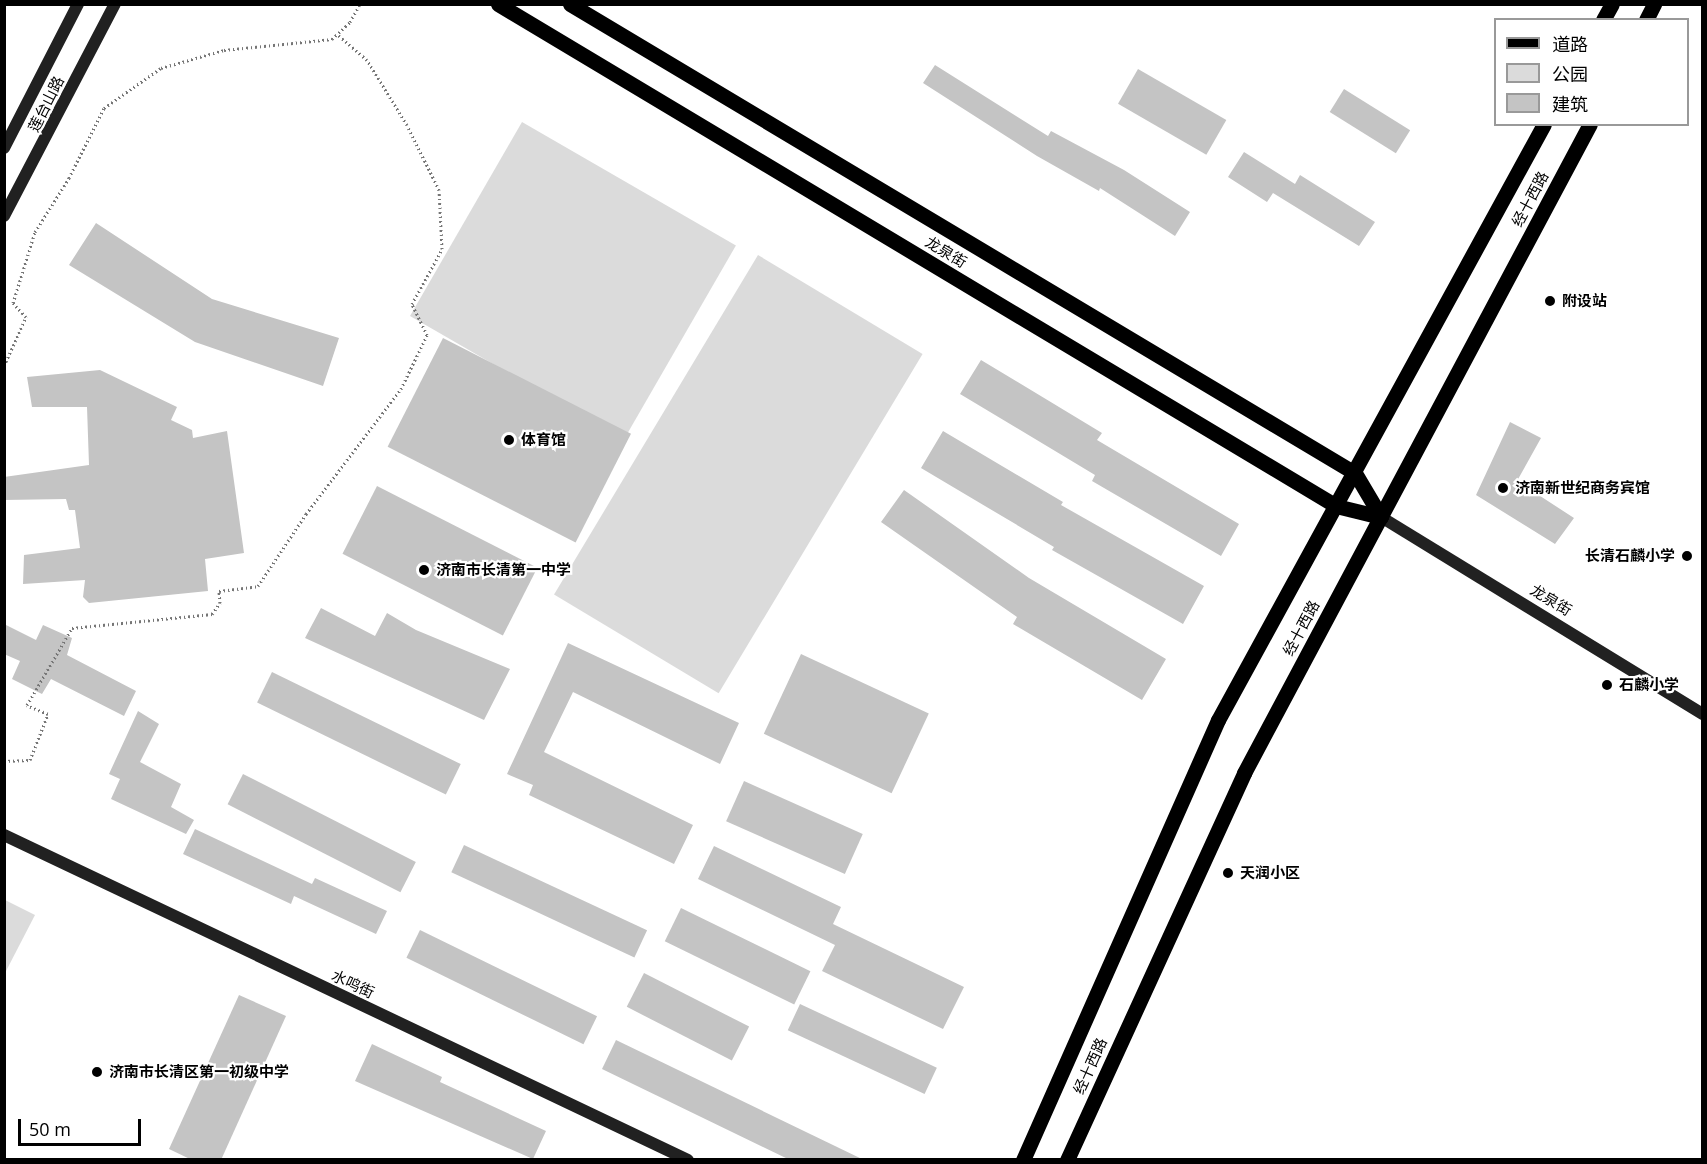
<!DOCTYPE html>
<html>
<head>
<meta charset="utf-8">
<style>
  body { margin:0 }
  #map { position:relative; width:1707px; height:1164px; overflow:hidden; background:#fff; font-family:"Open Sans","Noto Sans SC",sans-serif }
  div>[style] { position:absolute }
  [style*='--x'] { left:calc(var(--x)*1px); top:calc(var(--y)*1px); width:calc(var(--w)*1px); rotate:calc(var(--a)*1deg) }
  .green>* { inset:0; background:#dbdbdb; transform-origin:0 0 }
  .building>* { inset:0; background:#c4c4c4; transform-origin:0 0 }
  .path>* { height:3px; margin-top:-1.5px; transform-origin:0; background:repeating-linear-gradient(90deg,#767676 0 1.5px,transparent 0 4.5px) }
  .secondary>* { height:12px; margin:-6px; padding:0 6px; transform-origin:6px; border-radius:6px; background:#212121 }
  .primary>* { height:15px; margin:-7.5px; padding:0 7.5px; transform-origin:7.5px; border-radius:7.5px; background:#000 }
  .dots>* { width:16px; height:16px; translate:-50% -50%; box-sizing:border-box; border:3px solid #fff; border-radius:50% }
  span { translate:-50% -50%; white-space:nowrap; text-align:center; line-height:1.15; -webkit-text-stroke:4.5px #fff; paint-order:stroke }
  .street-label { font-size:15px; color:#000 }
  .poi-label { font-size:15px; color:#000; font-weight:700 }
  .left { translate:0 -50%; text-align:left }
  .right { translate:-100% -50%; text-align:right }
  .frame { position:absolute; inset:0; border:6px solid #000; pointer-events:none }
  .legend { position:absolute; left:1494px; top:18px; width:195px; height:108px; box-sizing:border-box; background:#fff; border:2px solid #999; margin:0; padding:8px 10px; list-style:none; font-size:18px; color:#000 }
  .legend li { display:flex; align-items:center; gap:12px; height:30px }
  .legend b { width:30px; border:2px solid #999 }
  .scale { position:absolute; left:18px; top:1119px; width:123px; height:27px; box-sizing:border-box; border:3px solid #000; border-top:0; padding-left:8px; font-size:18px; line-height:21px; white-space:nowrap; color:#000; -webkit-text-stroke:4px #fff; paint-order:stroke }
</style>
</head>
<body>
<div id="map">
  <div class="green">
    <div style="left:522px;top:122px;width:247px;height:224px;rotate:30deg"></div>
    <div style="left:758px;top:255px;width:192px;height:396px;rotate:31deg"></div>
    <div style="clip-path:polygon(5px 900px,35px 915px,5px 973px)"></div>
  </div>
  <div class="building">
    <div style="clip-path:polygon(935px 65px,1048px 136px,1051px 131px,1124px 170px,1190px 212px,1175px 236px,1100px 188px,1099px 191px,1037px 156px,923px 83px)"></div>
    <div style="left:1138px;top:69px;width:102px;height:40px;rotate:30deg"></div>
    <div style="left:1344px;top:89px;width:78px;height:27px;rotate:32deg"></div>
    <div style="clip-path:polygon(1244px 152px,1295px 184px,1300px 175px,1375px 222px,1359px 246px,1273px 193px,1267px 202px,1228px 177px)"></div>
    <div style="clip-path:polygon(96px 223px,212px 299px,339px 338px,323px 386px,195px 342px,69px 265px)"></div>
    <div style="left:443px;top:338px;width:211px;height:122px;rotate:27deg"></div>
    <div style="clip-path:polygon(981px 360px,1102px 433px,1097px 440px,1239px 524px,1221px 556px,1092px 481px,1095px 475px,960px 394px)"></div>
    <div style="clip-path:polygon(100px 370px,177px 407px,171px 420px,192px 430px,193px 438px,227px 431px,244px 553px,205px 559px,208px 591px,89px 603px,83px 597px,85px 580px,23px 584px,24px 555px,80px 548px,75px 510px,69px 510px,66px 499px,4px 500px,4px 477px,89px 465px,87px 407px,32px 407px,27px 377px)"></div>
    <div style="clip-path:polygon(1510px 422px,1541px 438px,1517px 481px,1574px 518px,1555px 544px,1476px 495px)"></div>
    <div style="clip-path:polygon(943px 431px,1063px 502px,1061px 505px,1204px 586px,1183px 624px,1052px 550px,1054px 547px,921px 468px)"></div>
    <div style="left:377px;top:486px;width:180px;height:76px;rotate:27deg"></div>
    <div style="clip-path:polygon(904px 490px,1029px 578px,1166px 659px,1142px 700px,1013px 624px,1017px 617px,881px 522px)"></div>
    <div style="clip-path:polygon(321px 608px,375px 636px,387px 613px,416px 630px,510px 669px,484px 720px,305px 638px)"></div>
    <div style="clip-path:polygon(4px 624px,36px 640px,43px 625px,72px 638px,67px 655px,136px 691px,124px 716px,51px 679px,42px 694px,12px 679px,20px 661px,4px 654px)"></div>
    <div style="clip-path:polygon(568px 643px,739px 723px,720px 764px,573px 692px,544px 752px,693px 825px,674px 864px,529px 795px,533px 785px,507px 774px)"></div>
    <div style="left:801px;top:654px;width:141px;height:88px;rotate:25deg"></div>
    <div style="left:272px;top:672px;width:210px;height:34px;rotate:26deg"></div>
    <div style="clip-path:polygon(138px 711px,159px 724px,140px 762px,181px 784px,171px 807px,194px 820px,186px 834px,111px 799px,120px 779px,109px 774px)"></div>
    <div style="left:243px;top:774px;width:194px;height:34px;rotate:27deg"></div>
    <div style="left:744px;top:781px;width:130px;height:44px;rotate:24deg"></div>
    <div style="clip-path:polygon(195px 829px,312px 884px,315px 878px,387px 911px,376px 934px,294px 896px,291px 904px,183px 854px)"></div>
    <div style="left:464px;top:845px;width:202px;height:30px;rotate:25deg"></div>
    <div style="clip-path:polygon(714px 846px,841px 907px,833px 924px,964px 987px,943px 1029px,822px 971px,835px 945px,698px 879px)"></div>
    <div style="left:681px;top:908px;width:144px;height:37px;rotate:26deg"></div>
    <div style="left:420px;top:930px;width:197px;height:31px;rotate:26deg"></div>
    <div style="left:644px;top:973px;width:118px;height:38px;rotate:27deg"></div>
    <div style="clip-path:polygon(239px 995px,286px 1016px,221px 1160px,192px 1160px,169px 1149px)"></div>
    <div style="left:800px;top:1004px;width:151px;height:29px;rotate:25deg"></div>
    <div style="clip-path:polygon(616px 1040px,864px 1160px,790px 1160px,602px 1069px)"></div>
    <div style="clip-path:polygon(372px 1044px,442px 1077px,440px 1082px,546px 1131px,533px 1159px,355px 1081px)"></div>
  </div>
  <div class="path">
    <div style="--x:4;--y:366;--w:54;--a:-65.8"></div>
    <div style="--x:26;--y:317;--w:19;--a:-133"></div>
    <div style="--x:13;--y:303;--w:74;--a:-72.8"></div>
    <div style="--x:35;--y:232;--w:64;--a:-57.8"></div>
    <div style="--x:69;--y:178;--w:78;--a:-63.4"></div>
    <div style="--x:104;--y:108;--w:70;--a:-35.1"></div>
    <div style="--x:161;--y:68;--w:66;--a:-15.9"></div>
    <div style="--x:224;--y:50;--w:109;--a:-5.8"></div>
    <div style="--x:332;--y:39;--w:25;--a:-43"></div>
    <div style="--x:350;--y:22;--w:21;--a:-61"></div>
    <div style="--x:4;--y:761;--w:26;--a:-2"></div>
    <div style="--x:30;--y:760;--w:49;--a:-68.6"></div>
    <div style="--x:48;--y:714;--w:23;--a:-157"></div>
    <div style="--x:27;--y:705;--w:89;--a:-59.7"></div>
    <div style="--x:72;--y:628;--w:141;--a:-5.7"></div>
    <div style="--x:212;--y:614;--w:14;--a:-54"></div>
    <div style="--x:220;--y:603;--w:12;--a:-95"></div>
    <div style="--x:219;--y:591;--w:39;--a:-7"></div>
    <div style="--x:258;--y:586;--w:87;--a:-56.3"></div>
    <div style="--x:306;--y:514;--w:157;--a:-52.8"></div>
    <div style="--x:401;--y:389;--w:60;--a:-64.3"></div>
    <div style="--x:427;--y:335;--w:34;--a:-116"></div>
    <div style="--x:412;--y:304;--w:63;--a:-61.4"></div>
    <div style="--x:442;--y:249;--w:59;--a:-92.9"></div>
    <div style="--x:439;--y:190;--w:72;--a:-116.2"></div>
    <div style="--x:407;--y:125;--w:76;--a:-121.6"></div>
    <div style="--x:367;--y:60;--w:40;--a:-139"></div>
  </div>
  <div class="secondary">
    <div style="--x:4;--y:148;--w:162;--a:-62.8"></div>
    <div style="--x:4;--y:216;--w:239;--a:-62.4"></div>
    <div style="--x:1381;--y:517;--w:377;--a:31.5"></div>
    <div style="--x:4;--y:835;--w:757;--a:25.41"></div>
  </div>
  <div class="primary">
    <div style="--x:498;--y:4;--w:977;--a:30.92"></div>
    <div style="--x:1336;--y:506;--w:46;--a:13.7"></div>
    <div style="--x:570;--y:4;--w:914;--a:30.86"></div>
    <div style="--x:1355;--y:473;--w:51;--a:59.4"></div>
    <div style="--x:1603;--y:20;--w:18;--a:-61"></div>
    <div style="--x:1646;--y:20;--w:18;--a:-63"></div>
    <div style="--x:1023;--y:1160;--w:481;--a:-66.1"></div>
    <div style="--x:1218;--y:720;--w:679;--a:-61.32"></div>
    <div style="--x:1067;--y:1160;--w:426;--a:-65.4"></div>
    <div style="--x:1244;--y:773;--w:735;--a:-61.94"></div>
  </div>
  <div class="dots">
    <div style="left:1550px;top:301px;background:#000"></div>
    <div style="left:509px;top:440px;background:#000"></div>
    <div style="left:1503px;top:488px;background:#000"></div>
    <div style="left:1687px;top:556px;background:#000"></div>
    <div style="left:424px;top:570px;background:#000"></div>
    <div style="left:1607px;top:685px;background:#000"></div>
    <div style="left:1228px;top:873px;background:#000"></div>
    <div style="left:97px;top:1072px;background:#000"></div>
  </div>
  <div class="street-label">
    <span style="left:46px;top:104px;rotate:-63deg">莲台山路</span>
    <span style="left:1530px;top:199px;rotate:-62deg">经十西路</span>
    <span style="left:946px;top:252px;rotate:31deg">龙泉街</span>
    <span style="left:1551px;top:600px;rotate:31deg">龙泉街</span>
    <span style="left:1301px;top:628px;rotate:-62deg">经十西路</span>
    <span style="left:353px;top:984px;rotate:25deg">水鸣街</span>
    <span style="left:1090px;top:1066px;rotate:-66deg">经十西路</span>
  </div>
  <div class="poi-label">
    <span class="left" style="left:1562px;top:301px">附设站</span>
    <span class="left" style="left:521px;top:440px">体育馆</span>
    <span class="left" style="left:1515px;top:488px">济南新世纪商务宾馆</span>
    <span class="right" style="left:1675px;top:556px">长清石麟小学</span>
    <span class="left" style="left:436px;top:570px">济南市长清第一中学</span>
    <span class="left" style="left:1619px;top:685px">石麟小学</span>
    <span class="left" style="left:1240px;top:873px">天润小区</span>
    <span class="left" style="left:109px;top:1072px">济南市长清区第一初级中学</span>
  </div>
  <div class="frame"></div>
  <ul class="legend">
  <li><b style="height:8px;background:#000"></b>道路</li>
  <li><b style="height:16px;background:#dbdbdb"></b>公园</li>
  <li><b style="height:16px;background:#c4c4c4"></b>建筑</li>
  </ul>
  <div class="scale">50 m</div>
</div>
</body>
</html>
